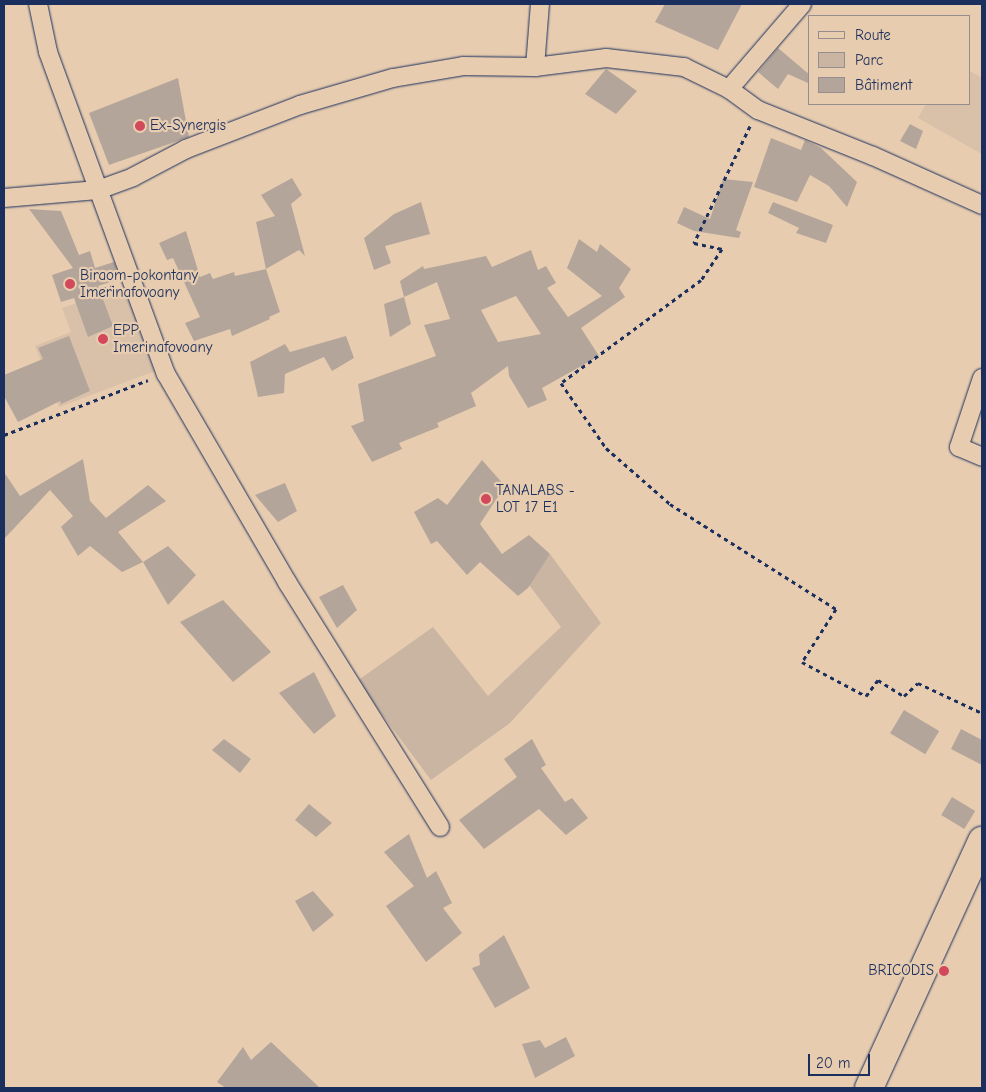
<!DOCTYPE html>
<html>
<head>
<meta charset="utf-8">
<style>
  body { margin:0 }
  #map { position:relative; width:986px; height:1092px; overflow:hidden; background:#e7ccaf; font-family:"Comic Neue",sans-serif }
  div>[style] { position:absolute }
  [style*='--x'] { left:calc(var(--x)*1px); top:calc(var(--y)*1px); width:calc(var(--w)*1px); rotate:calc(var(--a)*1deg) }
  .built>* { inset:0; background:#d8c0a9 }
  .green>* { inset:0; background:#cab5a3 }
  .building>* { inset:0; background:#b4a59b; transform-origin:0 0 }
  .path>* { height:3px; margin-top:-1.5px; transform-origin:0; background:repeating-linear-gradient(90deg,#1b2f5e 0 4px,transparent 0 8px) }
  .roads { filter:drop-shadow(0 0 1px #1b2f5e) drop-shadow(0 0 1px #1b2f5e) }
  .street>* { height:18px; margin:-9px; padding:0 9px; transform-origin:9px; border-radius:9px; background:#e7ccaf }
  .primary>* { height:28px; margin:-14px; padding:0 14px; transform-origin:14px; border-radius:14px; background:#e7ccaf }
  .dots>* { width:14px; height:14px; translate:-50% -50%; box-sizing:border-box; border:2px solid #e7ccaf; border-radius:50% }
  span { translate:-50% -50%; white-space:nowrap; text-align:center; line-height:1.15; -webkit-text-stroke:4.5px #e7ccaf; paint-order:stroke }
  .poi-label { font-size:15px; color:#1b2f5e }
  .left { translate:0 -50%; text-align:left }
  .right { translate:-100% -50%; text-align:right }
  .frame { position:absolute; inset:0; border:5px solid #1b2f5e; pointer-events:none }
  .legend { position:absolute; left:808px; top:15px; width:162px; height:90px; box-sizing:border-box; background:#e7ccaf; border:1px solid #958d8f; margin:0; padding:6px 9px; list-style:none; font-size:15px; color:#1b2f5e }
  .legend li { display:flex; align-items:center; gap:10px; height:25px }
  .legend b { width:25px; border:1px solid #958d8f }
  .scale { position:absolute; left:808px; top:1054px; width:62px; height:22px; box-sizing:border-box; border:2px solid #1b2f5e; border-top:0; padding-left:6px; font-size:15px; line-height:18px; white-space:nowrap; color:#1b2f5e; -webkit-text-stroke:4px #e7ccaf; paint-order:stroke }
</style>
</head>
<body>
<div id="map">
  <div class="built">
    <div style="clip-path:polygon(970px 71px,982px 78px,982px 154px,918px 118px,926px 104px,970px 104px)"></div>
    <div style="clip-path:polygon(133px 284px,163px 368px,59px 407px,35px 346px,71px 332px,62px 308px)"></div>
  </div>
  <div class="green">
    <div style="clip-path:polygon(550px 554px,601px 623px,510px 723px,431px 780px,357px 681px,433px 627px,488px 696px,561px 627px,529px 585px)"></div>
  </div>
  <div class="building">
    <div style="clip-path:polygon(665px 4px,742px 4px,718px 50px,655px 22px)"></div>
    <div style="clip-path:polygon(778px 48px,810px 75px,810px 84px,788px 74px,778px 89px,758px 72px)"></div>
    <div style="clip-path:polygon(606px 69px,637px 91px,616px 114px,585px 94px)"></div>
    <div style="clip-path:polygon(178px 78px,189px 137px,109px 165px,89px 113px)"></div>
    <div style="clip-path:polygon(910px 124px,923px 131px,916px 149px,900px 141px)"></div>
    <div style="clip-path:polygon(771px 138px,801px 150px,805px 140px,821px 148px,857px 182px,847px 207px,829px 186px,810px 175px,797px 202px,754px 187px)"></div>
    <div style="clip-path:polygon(292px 178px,302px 195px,291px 204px,305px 256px,299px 250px,266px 269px,256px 222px,275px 216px,261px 195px)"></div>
    <div style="clip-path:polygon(723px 179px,753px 182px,736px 230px,741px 232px,739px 238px,694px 231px,677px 223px,684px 207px,710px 219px)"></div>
    <div style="clip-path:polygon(421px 202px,430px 234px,385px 246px,391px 263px,374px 270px,364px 238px,394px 214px)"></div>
    <div style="clip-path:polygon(773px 202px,833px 225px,826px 243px,796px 233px,799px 228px,768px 213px)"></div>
    <div style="clip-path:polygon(29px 209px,61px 211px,79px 255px,90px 251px,95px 268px,114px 262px,120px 279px,98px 286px,113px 326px,88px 337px,74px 298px,61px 302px,52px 275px,73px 268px)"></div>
    <div style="clip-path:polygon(186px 231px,200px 277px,210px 273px,213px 279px,234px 272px,235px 276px,266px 269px,280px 312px,269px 317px,270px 319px,232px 336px,230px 329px,194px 341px,185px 323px,200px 317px,173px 258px,167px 260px,159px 243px)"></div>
    <div style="clip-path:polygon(evenodd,579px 239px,597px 252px,600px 244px,631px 269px,619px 288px,625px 297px,581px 328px,599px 356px,542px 388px,547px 400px,528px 408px,509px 376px,508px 366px,471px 393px,476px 406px,437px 423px,439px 427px,399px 443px,402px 449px,372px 462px,351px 426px,364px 421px,358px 384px,436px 356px,424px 325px,450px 319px,437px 282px,404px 297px,400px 281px,423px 266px,424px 269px,486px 256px,492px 267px,531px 250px,538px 270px,546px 266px,556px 283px,547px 288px,568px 317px,602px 296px,567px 268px,579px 239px,516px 296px,541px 334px,498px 342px,481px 310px,516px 296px)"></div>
    <div style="clip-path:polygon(404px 297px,411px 324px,390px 337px,384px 304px)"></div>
    <div style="clip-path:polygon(69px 336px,90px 391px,61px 404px,60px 401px,18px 422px,4px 396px,4px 375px,43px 359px,38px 348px)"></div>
    <div style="clip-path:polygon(346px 336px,354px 358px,332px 371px,324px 357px,285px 374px,284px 393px,258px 397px,250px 362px,285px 344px,290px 352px)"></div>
    <div style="clip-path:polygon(83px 459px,90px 501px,106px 518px,148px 485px,166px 501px,118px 532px,143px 562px,122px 572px,90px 546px,78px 556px,61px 527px,73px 516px,50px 490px,4px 539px,4px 472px,20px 496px)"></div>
    <div style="clip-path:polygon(482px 460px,505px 486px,480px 524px,502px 554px,529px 535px,550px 554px,528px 588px,518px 596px,480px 562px,467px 575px,437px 541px,431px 544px,414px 512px,438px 498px,447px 505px)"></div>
    <div style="clip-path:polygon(285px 483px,297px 511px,278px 522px,255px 495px)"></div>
    <div style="clip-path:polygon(168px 546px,196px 575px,168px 605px,143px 562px)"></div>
    <div style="clip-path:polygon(343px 585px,357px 610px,337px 628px,319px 597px)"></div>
    <div style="clip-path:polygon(223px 600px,271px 652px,233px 682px,180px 622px)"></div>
    <div style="clip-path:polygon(314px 672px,336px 716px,314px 734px,279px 693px)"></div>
    <div style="left:904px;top:710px;width:41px;height:27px;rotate:31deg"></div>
    <div style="clip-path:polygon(961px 729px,982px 740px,982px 765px,951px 749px)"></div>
    <div style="clip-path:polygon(224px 739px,251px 759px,240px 773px,212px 750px)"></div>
    <div style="clip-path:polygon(532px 739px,546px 765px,541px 768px,565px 802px,572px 798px,588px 818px,566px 835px,539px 809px,484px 849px,459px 820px,517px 777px,504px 759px)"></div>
    <div style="left:952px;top:797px;width:27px;height:21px;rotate:31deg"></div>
    <div style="clip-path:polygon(309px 804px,332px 823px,316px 837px,295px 820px)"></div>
    <div style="clip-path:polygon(409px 834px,427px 878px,436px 871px,452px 903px,443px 908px,462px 933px,426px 962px,386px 906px,414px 886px,384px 852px)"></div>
    <div style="clip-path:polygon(313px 891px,334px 915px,313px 932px,295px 901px)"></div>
    <div style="clip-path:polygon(504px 935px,530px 988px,495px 1008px,472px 968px,480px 965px,479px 954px)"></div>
    <div style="clip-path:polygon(566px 1037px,575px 1056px,535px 1078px,522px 1044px,540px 1040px,545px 1048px)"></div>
    <div style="clip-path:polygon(271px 1042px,320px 1088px,226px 1088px,217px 1082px,243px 1047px,251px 1060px)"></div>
  </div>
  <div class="path">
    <div style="--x:750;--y:126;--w:130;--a:115.6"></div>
    <div style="--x:694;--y:243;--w:29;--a:12"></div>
    <div style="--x:722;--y:249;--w:37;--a:124"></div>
    <div style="--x:701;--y:280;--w:174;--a:143.7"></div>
    <div style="--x:561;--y:383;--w:79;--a:55.3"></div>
    <div style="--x:606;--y:448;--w:85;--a:41.2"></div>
    <div style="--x:670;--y:504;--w:196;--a:32.3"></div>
    <div style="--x:836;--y:609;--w:63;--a:122.7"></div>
    <div style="--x:802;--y:662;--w:72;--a:28"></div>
    <div style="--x:866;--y:696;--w:20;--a:-53"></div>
    <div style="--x:878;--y:680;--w:31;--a:32"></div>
    <div style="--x:904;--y:696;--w:19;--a:-43"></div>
    <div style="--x:918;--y:683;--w:71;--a:25.1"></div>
    <div style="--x:87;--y:294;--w:28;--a:-17"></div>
    <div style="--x:4;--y:435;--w:154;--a:-20.9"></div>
  </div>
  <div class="roads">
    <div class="street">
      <div style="--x:38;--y:4;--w:49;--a:78.2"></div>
      <div style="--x:48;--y:52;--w:343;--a:69.9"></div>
      <div style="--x:166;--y:374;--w:241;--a:59.8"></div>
      <div style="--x:287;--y:582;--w:289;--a:58"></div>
      <div style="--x:535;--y:67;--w:63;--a:-85.5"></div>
      <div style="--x:729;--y:89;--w:112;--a:-49.3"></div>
      <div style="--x:4;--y:198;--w:94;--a:-4.9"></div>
      <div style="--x:98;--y:190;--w:37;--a:-20"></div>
      <div style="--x:133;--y:177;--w:60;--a:-27.8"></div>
      <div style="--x:186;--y:149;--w:122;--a:-21.1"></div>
      <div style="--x:300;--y:105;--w:97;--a:-16.2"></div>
      <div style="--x:393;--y:78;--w:71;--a:-9.7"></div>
      <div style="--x:463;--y:66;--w:72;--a:0.8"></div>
      <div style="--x:535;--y:67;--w:72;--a:-7.2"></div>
      <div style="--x:606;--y:58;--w:79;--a:6.6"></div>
      <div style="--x:684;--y:67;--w:50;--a:26.1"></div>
      <div style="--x:729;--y:89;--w:36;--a:36"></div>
      <div style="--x:758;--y:110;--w:124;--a:21.8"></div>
      <div style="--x:873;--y:156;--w:120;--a:24.2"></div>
      <div style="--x:982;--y:378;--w:73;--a:108.4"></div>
      <div style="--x:959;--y:447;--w:25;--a:23"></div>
    </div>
    <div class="primary">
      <div style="--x:869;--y:1088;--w:272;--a:-65.4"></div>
    </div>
  </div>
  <div class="dots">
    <div style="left:140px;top:126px;background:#d1495b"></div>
    <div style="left:70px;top:284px;background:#d1495b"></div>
    <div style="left:103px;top:339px;background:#d1495b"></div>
    <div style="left:486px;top:499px;background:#d1495b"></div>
    <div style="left:944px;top:971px;background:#d1495b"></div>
  </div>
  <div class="poi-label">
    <span class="left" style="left:150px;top:126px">Ex-Synergis</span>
    <span class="left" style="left:80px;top:284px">Biraom-pokontany<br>Imerinafovoany</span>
    <span class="left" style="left:113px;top:339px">EPP<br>Imerinafovoany</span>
    <span class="left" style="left:496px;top:499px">TANALABS -<br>LOT 17 E1</span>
    <span class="right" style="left:934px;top:971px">BRICODIS</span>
  </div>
  <div class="frame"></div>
  <ul class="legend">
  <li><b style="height:6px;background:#e7ccaf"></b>Route</li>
  <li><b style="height:14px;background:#cab5a3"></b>Parc</li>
  <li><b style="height:14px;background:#b4a59b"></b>Bâtiment</li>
  </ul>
  <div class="scale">20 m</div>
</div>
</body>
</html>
